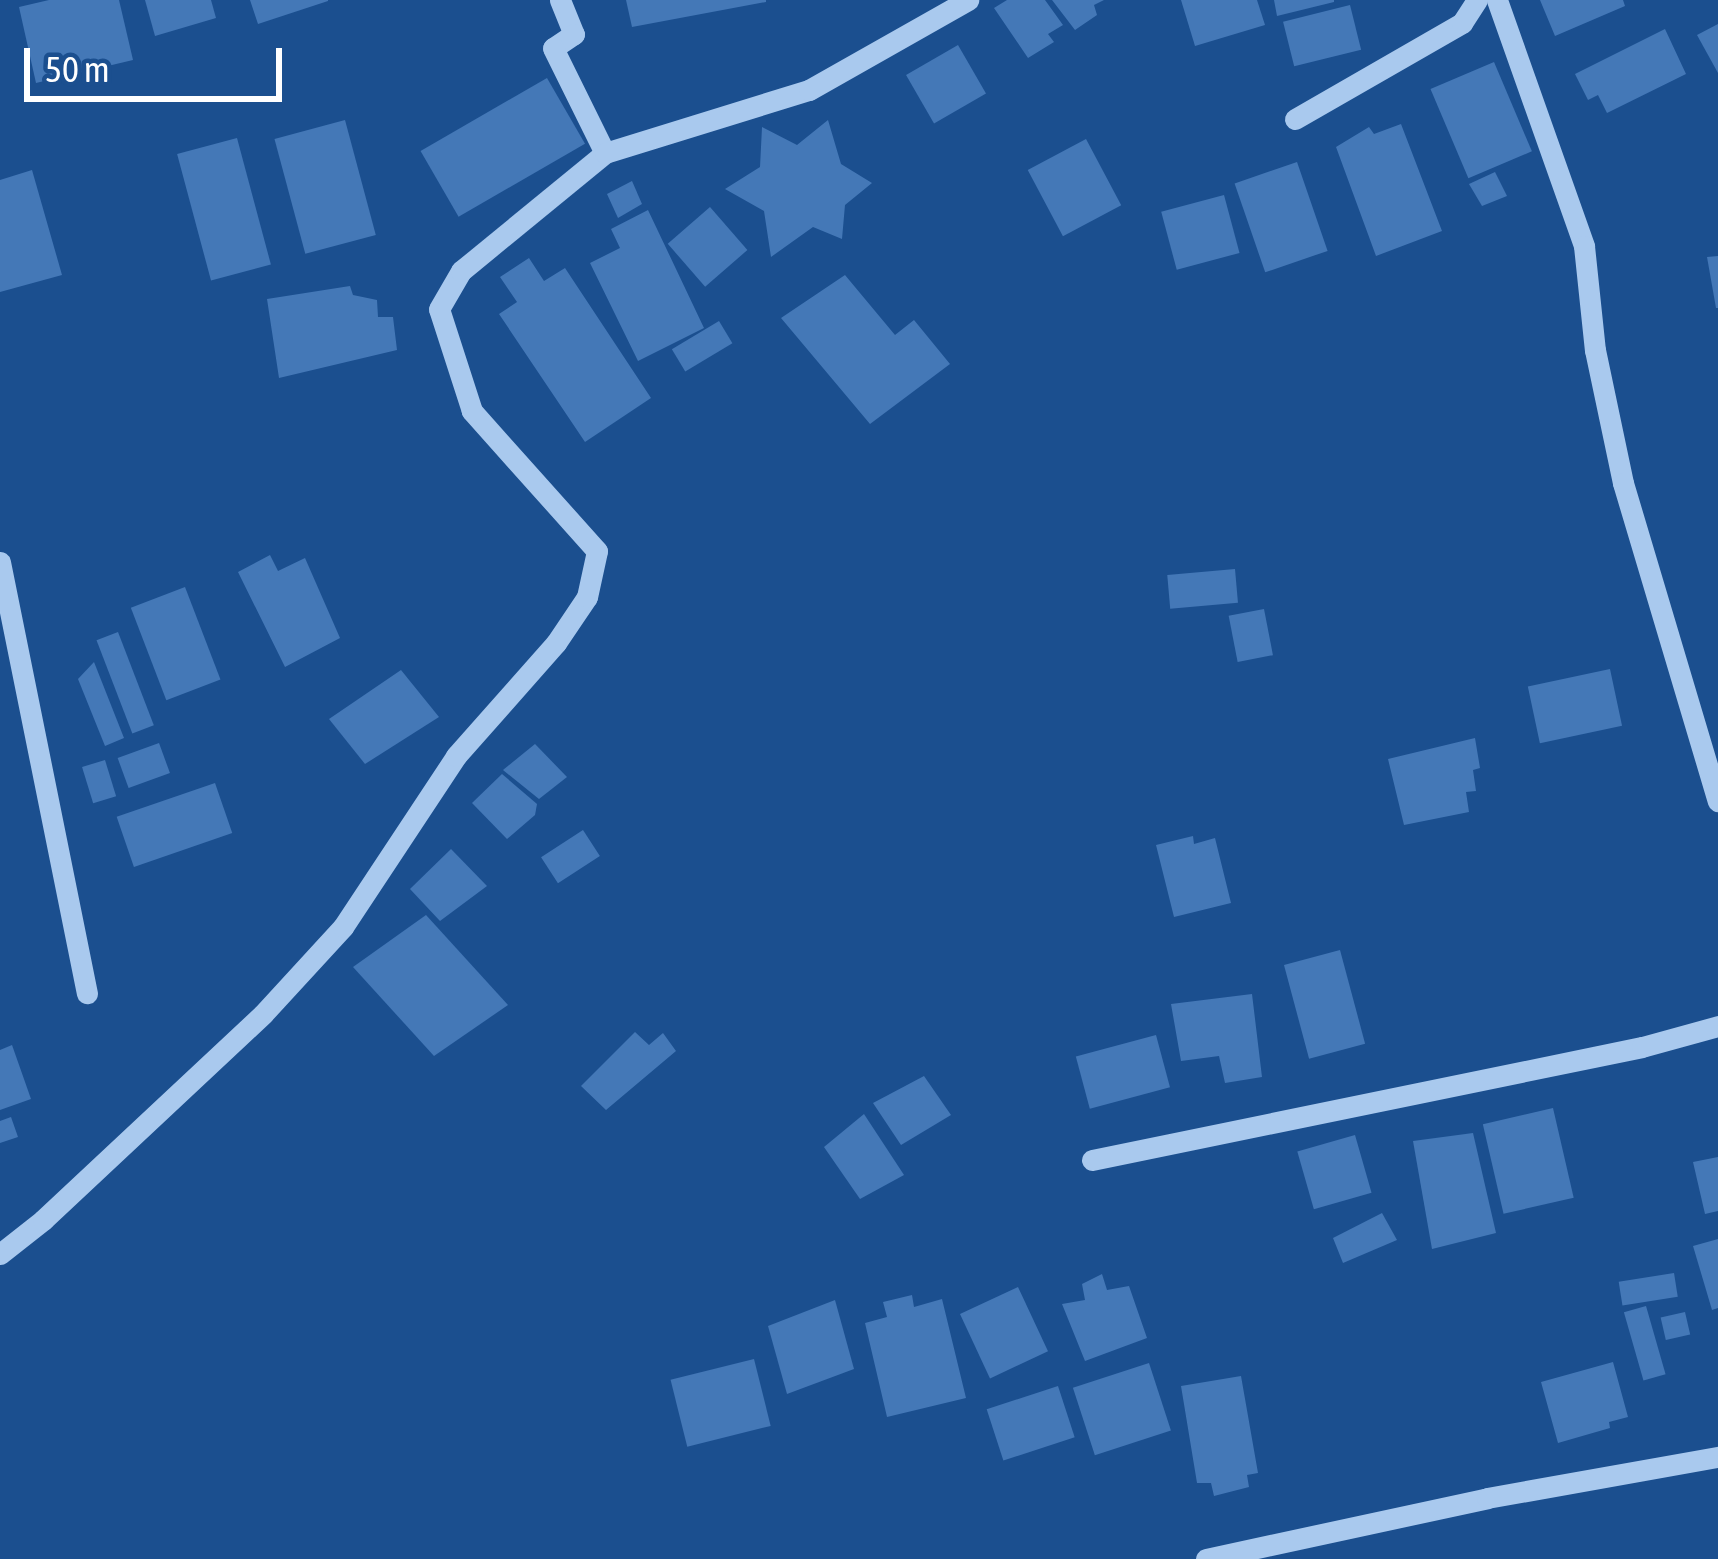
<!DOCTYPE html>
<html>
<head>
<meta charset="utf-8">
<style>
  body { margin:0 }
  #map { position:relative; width:1718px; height:1559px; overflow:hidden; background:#1b4f8f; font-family:"Asap Condensed",sans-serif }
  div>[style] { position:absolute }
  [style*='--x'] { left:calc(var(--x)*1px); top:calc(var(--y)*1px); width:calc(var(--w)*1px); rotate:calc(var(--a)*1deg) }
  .building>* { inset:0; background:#4478b7; transform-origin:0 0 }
  .minor>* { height:21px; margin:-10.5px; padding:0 10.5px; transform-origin:10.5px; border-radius:10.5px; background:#a9c9ee }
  span { translate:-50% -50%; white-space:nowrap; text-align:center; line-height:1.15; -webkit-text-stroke:10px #1b4f8f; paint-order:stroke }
  .scale { position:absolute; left:24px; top:48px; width:258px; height:54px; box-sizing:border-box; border:6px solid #fff; border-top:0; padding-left:15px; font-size:36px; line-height:42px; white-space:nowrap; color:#fff; -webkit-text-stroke:9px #1b4f8f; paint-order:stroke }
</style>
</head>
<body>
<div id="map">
  <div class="building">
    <div style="clip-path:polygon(49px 0,119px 0,133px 60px,36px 83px,19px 7px)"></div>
    <div style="clip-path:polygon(145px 0,211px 0,216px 18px,155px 36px)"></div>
    <div style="clip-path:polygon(250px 0,328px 0,328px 1px,258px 24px)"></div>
    <div style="clip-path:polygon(626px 0,766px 0,766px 2px,632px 27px)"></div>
    <div style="clip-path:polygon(1007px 0,1045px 0,1063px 25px,1048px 34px,1054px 42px,1028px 58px,994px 8px)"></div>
    <div style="clip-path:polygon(1052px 0,1104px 0,1094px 5px,1097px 15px,1075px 30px)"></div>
    <div style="clip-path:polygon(1181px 0,1257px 0,1265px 25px,1195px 46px)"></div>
    <div style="clip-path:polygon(1274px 0,1334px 0,1334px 2px,1277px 16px)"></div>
    <div style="clip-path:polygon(1540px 0,1623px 0,1625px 6px,1555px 36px)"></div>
    <div style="left:1350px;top:5px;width:46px;height:69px;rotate:76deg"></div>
    <div style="clip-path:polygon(1718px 24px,1718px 73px,1697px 35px)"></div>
    <div style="clip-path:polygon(1665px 29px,1686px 74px,1607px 113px,1598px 95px,1588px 100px,1575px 74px)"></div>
    <div style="left:958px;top:45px;width:56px;height:60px;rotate:60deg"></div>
    <div style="left:1494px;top:62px;width:97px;height:69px;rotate:67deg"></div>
    <div style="left:547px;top:78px;width:76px;height:146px;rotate:60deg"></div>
    <div style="left:345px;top:120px;width:119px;height:73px;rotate:75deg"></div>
    <div style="clip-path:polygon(828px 120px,841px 164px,872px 183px,845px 205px,842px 239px,813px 227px,771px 257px,764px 211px,725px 189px,760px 167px,762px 127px,797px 145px)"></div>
    <div style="clip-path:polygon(1401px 124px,1442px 231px,1376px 256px,1336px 147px,1369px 127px,1374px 134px)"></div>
    <div style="left:237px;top:138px;width:131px;height:62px;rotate:75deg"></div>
    <div style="left:1086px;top:139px;width:75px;height:66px;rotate:62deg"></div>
    <div style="left:1297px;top:162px;width:94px;height:66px;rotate:71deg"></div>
    <div style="clip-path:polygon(32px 170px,62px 275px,0 292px,0 180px)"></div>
    <div style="clip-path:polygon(1495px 172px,1507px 196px,1482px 206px,1469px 184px)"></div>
    <div style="clip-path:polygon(632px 181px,642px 204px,618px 218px,607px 194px)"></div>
    <div style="left:1224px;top:195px;width:60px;height:65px;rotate:75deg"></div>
    <div style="left:710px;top:207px;width:57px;height:56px;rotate:49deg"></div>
    <div style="clip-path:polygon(648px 210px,704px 328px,638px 361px,590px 263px,620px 248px,611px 229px)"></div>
    <div style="clip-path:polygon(1718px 256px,1718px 308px,1716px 308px,1707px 257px)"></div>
    <div style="clip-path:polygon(529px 258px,544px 281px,565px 268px,651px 398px,585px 442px,499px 314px,517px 302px,500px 277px)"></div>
    <div style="clip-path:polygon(845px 275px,895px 335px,914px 320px,950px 364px,870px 424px,781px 318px)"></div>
    <div style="clip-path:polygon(350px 286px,353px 295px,377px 300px,378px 317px,393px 317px,397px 350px,279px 378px,267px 299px)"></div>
    <div style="left:719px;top:321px;width:26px;height:55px;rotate:59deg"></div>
    <div style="clip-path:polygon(270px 555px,278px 571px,305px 558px,340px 638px,285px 667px,238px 572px)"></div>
    <div style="left:1235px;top:569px;width:34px;height:68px;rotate:85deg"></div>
    <div style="left:185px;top:587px;width:99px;height:58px;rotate:69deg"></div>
    <div style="left:1264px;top:609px;width:47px;height:36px;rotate:79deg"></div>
    <div style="left:118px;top:632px;width:100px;height:23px;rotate:69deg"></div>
    <div style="clip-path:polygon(94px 662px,124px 738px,105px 746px,78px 679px)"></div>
    <div style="left:1610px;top:669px;width:58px;height:84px;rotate:78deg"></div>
    <div style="clip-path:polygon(401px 670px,439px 717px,365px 764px,329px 719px)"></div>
    <div style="clip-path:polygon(1475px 738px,1480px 768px,1473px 770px,1476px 791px,1466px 792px,1469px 812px,1404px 825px,1388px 759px)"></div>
    <div style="left:159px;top:743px;width:32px;height:44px;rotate:70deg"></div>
    <div style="clip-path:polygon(535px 744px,567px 777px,539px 799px,503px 770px)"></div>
    <div style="left:105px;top:760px;width:38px;height:24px;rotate:73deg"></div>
    <div style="clip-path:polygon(502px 774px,537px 804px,535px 815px,507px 839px,472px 803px)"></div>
    <div style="left:215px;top:783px;width:53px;height:104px;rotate:71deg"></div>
    <div style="left:583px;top:830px;width:31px;height:50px;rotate:57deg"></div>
    <div style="clip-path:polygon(1193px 836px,1194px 844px,1215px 838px,1231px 903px,1174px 917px,1156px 845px)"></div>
    <div style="clip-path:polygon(451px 849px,487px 886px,440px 921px,410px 889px)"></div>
    <div style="clip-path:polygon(426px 915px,508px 1005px,434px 1056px,353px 967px)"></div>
    <div style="left:1340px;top:950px;width:97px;height:58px;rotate:75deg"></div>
    <div style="clip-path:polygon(1252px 994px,1262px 1077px,1225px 1083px,1219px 1056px,1181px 1061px,1171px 1004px)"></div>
    <div style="clip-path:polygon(635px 1032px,649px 1045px,663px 1033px,676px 1051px,606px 1110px,581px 1086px)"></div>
    <div style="left:1156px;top:1035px;width:54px;height:83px;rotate:75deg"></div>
    <div style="clip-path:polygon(12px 1045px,31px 1099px,0 1110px,0 1050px)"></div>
    <div style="clip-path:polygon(924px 1076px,951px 1115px,901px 1145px,873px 1103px)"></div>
    <div style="left:1553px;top:1108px;width:92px;height:72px;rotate:77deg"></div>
    <div style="clip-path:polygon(864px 1114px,904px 1175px,860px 1199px,824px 1147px)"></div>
    <div style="clip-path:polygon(11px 1117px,18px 1137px,0 1143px,0 1121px)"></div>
    <div style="clip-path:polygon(1473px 1133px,1496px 1233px,1432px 1249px,1413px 1141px)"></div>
    <div style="left:1355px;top:1135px;width:60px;height:60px;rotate:74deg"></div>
    <div style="clip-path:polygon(1718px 1157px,1718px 1211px,1705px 1214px,1693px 1162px)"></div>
    <div style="clip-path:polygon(1382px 1213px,1397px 1240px,1343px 1263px,1333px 1238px)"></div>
    <div style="clip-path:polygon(1718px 1239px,1718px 1308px,1712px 1310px,1693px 1246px)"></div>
    <div style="left:1674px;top:1273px;width:24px;height:56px;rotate:81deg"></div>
    <div style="clip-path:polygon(1102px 1274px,1107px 1290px,1129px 1286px,1147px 1338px,1085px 1361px,1062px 1304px,1085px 1300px,1082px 1284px)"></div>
    <div style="left:1018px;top:1287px;width:71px;height:64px;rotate:65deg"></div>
    <div style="clip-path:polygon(912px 1295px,914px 1307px,942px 1299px,966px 1398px,887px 1417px,865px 1323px,887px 1317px,883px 1302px)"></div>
    <div style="clip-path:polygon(835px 1300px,854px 1369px,787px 1394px,768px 1326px)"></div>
    <div style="left:1646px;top:1306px;width:71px;height:23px;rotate:74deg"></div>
    <div style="left:1685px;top:1312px;width:23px;height:25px;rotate:77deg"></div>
    <div style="left:754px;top:1359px;width:69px;height:86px;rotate:76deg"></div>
    <div style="clip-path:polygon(1613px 1362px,1628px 1417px,1609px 1422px,1610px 1428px,1558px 1443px,1541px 1382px)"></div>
    <div style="left:1149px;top:1363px;width:71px;height:80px;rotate:72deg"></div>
    <div style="clip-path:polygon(1241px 1376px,1258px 1473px,1247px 1475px,1249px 1487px,1214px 1496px,1211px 1483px,1197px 1483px,1181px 1386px)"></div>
    <div style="left:1058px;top:1386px;width:54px;height:75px;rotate:72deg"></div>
  </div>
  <div class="minor">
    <div style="--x:560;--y:0;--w:37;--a:68"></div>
    <div style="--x:574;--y:34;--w:25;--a:146"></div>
    <div style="--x:553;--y:48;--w:117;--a:63.7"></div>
    <div style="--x:1497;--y:0;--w:261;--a:70.5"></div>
    <div style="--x:1584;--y:246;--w:105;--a:84"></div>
    <div style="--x:1595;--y:350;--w:136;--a:78.1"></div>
    <div style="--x:1623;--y:483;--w:332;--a:73.4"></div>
    <div style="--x:1295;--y:119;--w:193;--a:-29.9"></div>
    <div style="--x:1462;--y:23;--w:27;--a:-57"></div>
    <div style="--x:0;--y:562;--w:440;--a:78.6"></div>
    <div style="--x:1092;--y:1160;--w:561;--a:-11.61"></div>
    <div style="--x:1642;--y:1047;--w:79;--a:-15.4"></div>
    <div style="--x:0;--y:1254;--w:55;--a:-38.3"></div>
    <div style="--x:43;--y:1220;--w:301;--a:-43.1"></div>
    <div style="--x:263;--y:1014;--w:118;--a:-47.4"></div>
    <div style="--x:343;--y:927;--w:205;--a:-56.5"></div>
    <div style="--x:456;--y:756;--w:151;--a:-48.5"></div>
    <div style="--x:556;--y:643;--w:55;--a:-56"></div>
    <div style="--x:587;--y:597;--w:47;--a:-77.7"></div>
    <div style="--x:597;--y:551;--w:188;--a:-131.8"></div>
    <div style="--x:472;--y:411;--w:107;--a:-107.9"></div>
    <div style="--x:439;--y:309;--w:44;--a:-59.9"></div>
    <div style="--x:461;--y:271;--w:186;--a:-39.3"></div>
    <div style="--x:605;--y:153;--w:214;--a:-17.2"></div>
    <div style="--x:809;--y:90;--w:183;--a:-29.5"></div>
    <div style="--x:1206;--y:1559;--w:288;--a:-12.2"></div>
    <div style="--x:1487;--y:1498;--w:235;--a:-10.1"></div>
  </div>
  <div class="scale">50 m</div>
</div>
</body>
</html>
